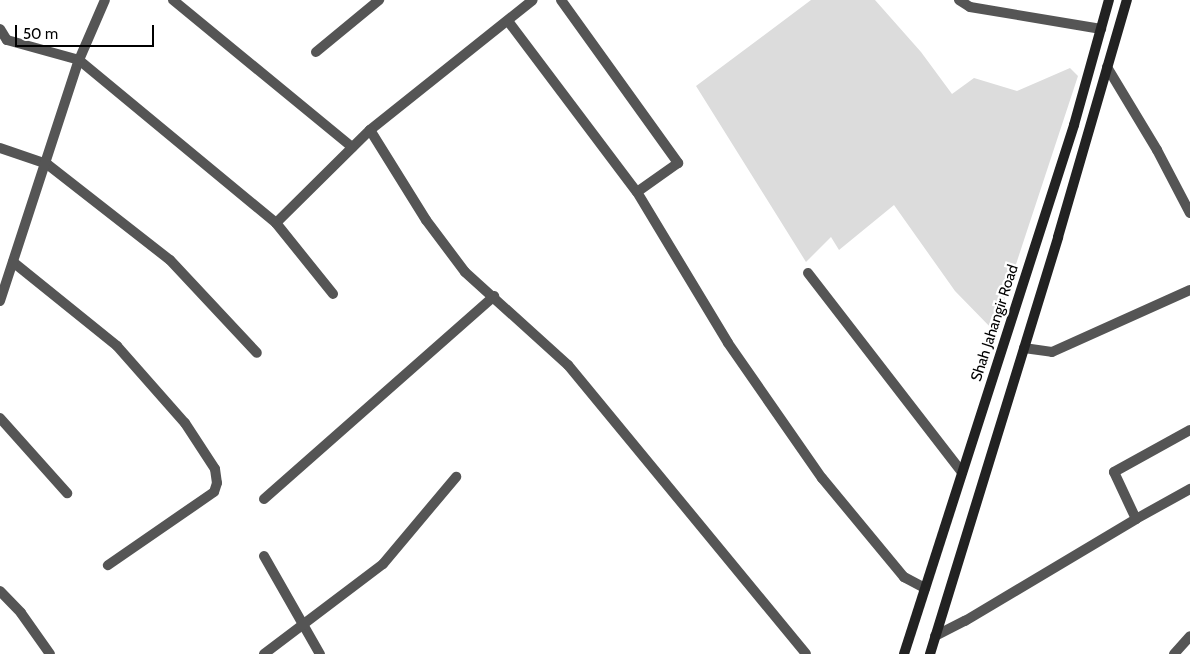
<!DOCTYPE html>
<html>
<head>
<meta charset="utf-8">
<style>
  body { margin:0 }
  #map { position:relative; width:1190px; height:654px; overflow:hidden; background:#fff; font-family:Cabin,sans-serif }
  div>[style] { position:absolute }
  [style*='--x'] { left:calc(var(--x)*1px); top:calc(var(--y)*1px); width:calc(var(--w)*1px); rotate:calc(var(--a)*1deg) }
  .green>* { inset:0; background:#dcdcdc }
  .street>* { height:10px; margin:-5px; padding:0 5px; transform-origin:5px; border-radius:5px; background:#555 }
  .secondary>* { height:10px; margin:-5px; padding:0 5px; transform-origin:5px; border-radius:5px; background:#222 }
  span { translate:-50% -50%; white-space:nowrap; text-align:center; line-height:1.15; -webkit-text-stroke:4.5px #fff; paint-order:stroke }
  .street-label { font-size:15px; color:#000 }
  .scale { position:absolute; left:15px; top:25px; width:139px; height:22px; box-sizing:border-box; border:2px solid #000; border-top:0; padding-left:6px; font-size:15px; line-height:18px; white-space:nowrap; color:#000; -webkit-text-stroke:4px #fff; paint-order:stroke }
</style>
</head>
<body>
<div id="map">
  <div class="green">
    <div style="clip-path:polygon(811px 0,875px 0,921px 52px,952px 94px,974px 78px,1017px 91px,1070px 68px,1078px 76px,994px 331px,955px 291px,894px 205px,839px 250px,831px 237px,806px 262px,696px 86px)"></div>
  </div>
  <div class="street">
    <div style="--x:173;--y:0;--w:232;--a:39.4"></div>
    <div style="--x:561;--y:0;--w:201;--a:54.3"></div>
    <div style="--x:678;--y:163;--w:50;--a:144.7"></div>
    <div style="--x:959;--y:0;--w:13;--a:32"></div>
    <div style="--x:970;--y:7;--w:133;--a:9.5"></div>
    <div style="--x:508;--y:21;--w:214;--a:53"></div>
    <div style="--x:637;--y:192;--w:176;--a:58.9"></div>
    <div style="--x:728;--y:343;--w:165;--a:55.2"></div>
    <div style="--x:822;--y:478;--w:129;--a:50.4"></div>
    <div style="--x:904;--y:577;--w:24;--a:28"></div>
    <div style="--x:0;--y:29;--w:13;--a:58"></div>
    <div style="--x:7;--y:40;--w:75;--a:15.5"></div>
    <div style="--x:79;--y:60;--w:65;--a:-66.6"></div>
    <div style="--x:316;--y:52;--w:82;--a:-39.5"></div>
    <div style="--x:1107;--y:67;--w:97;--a:58.9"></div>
    <div style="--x:1157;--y:150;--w:71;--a:62.4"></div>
    <div style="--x:370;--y:130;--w:208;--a:-38.6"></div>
    <div style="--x:0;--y:148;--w:50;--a:18.8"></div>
    <div style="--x:47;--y:164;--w:156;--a:38"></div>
    <div style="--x:170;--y:260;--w:127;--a:46.9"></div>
    <div style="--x:276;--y:223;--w:132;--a:-44.7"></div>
    <div style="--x:370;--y:130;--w:106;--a:58.1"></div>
    <div style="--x:426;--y:220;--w:65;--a:53.1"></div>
    <div style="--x:465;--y:272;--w:139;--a:42.1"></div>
    <div style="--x:568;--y:365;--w:374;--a:50.5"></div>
    <div style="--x:13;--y:262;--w:134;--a:38.9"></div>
    <div style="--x:117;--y:346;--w:103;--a:48.6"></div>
    <div style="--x:185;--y:423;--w:55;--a:56.9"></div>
    <div style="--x:215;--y:469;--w:14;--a:82"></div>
    <div style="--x:217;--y:483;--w:9;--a:108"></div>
    <div style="--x:214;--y:492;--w:129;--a:145.4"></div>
    <div style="--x:808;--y:273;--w:252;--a:52.3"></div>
    <div style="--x:0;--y:301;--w:254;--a:-71.9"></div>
    <div style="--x:79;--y:60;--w:256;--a:39.6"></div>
    <div style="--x:276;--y:223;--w:91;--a:51.2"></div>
    <div style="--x:1024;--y:348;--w:28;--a:8"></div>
    <div style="--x:1052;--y:352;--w:151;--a:-24.2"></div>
    <div style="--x:0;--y:418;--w:101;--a:48.2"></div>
    <div style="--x:264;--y:499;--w:307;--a:-41.4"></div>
    <div style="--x:1136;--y:519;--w:62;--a:-29.1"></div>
    <div style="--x:264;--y:556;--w:113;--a:60.3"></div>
    <div style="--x:0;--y:591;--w:30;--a:46"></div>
    <div style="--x:21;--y:613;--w:50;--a:54.7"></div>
    <div style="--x:935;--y:636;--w:34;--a:-27"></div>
    <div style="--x:965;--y:621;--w:199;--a:-30.8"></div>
    <div style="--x:1136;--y:519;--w:52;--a:-115.1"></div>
    <div style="--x:1114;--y:472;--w:87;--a:-28.9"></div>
    <div style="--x:264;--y:654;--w:149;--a:-37.1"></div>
    <div style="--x:383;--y:564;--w:114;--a:-50"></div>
    <div style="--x:1174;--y:654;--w:24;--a:-48"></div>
  </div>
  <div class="secondary">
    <div style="--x:904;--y:654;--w:556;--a:-72.18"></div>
    <div style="--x:1074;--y:125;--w:130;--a:-74.4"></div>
    <div style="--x:930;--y:654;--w:436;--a:-72.9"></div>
    <div style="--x:1058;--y:237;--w:247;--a:-73.8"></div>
  </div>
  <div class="street-label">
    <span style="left:995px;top:323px;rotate:-72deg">Shah Jahangir Road</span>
  </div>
  <div class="scale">50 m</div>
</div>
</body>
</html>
